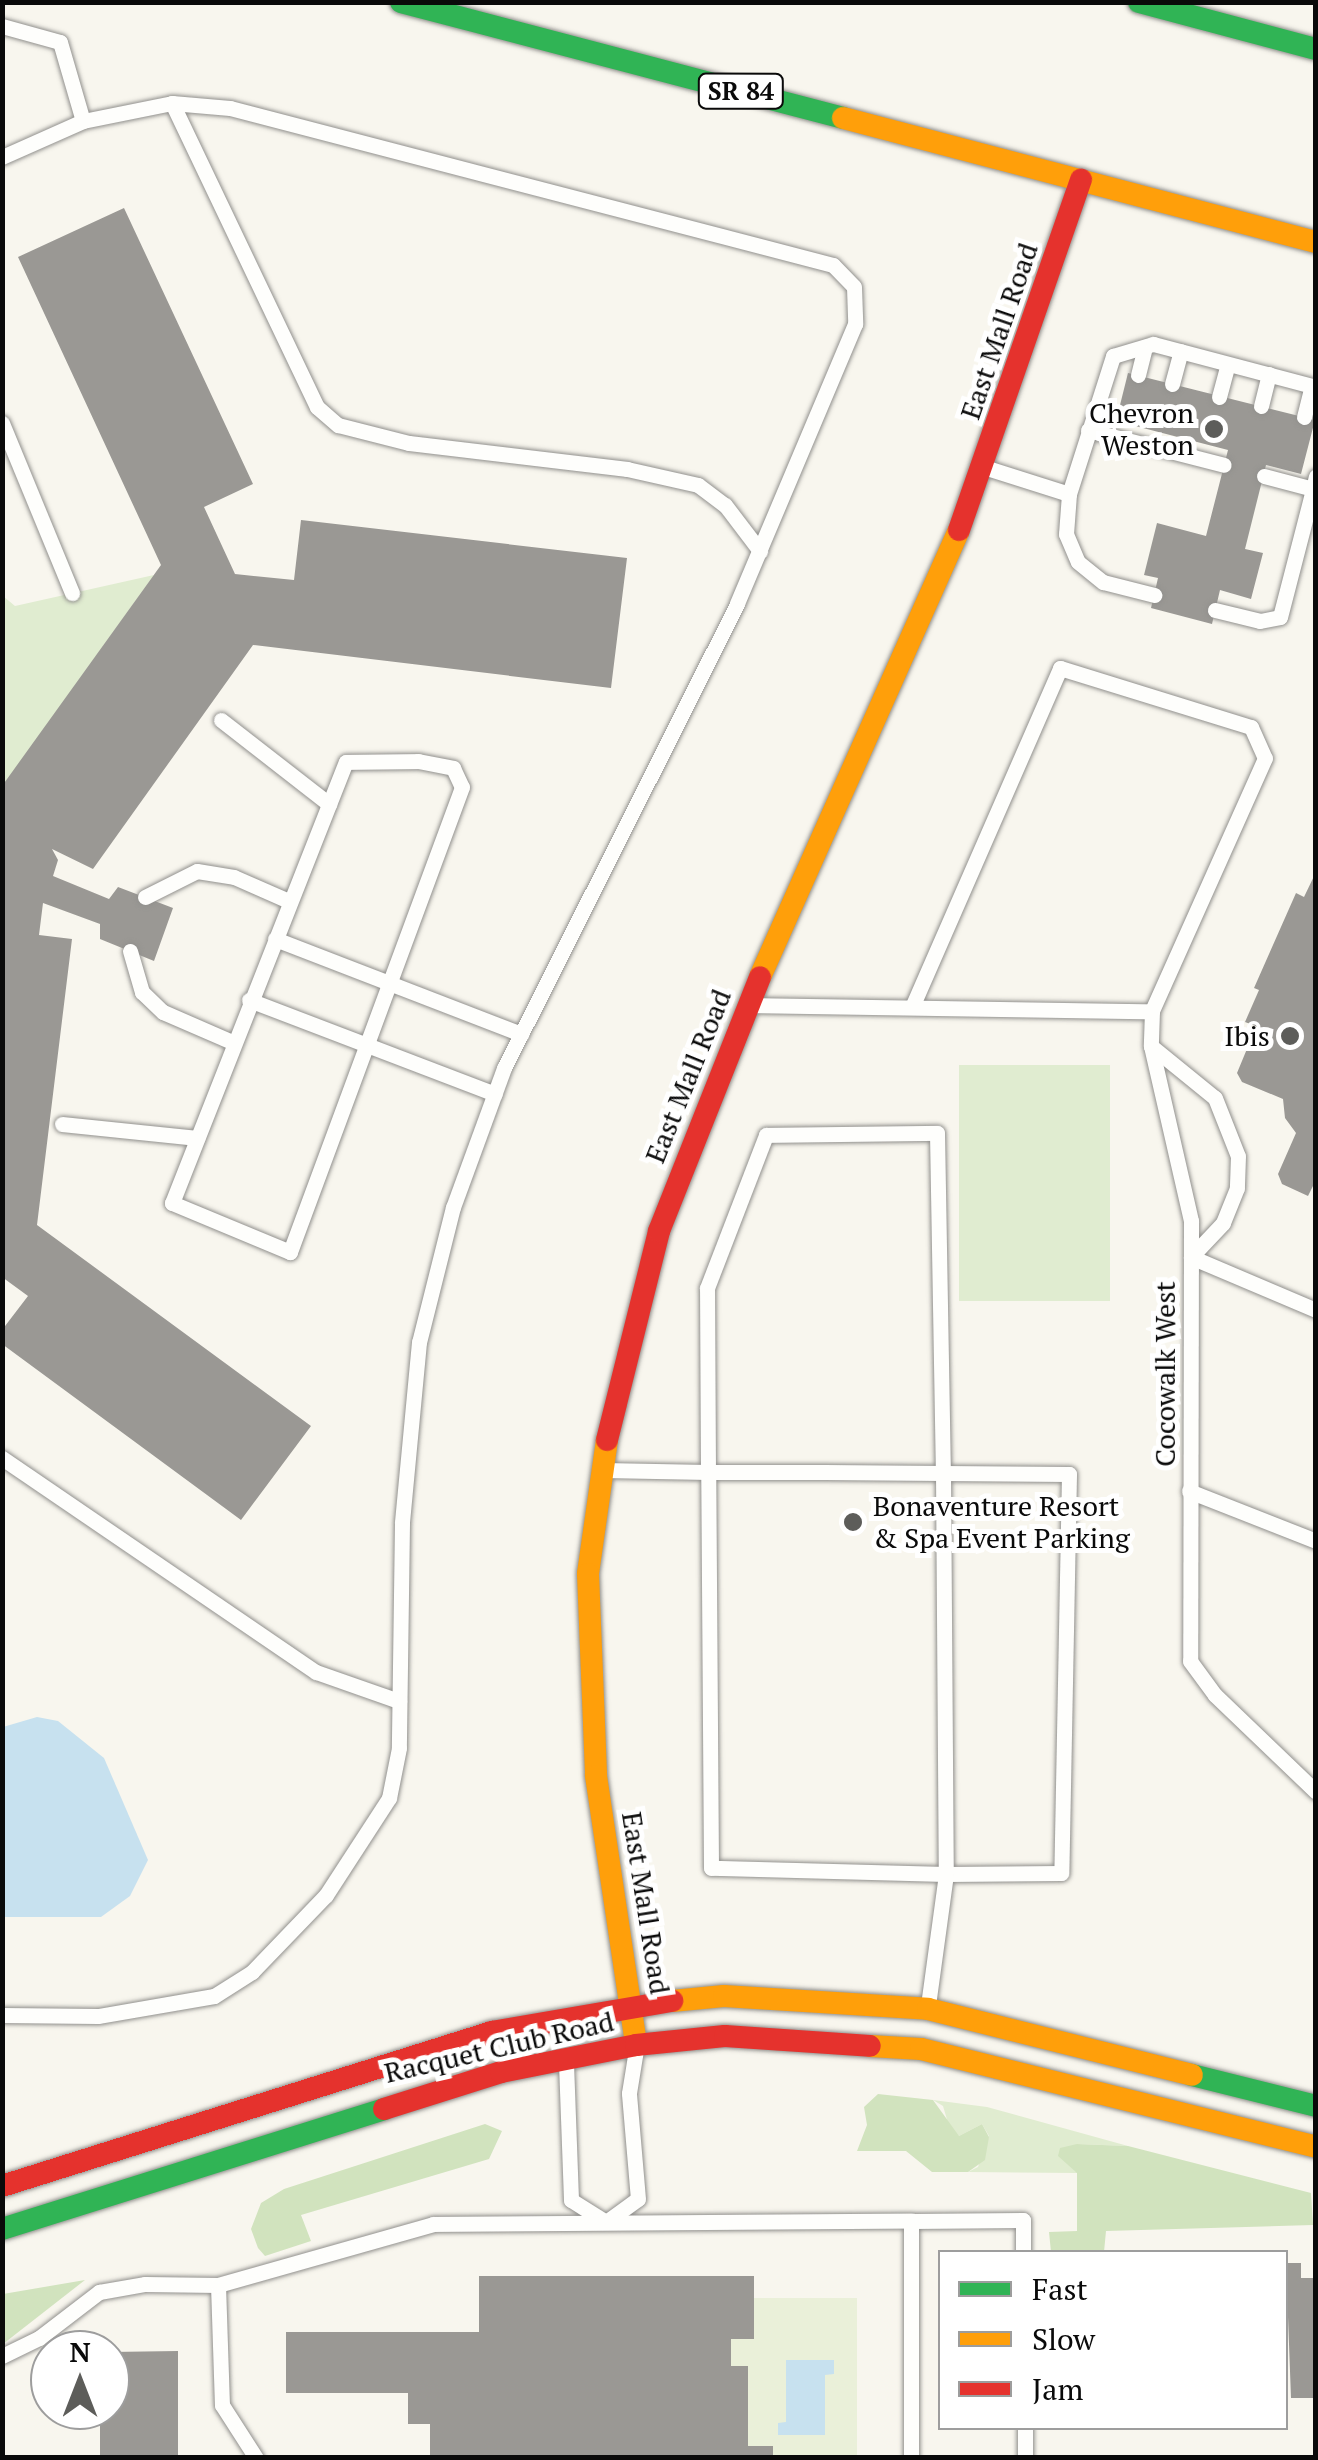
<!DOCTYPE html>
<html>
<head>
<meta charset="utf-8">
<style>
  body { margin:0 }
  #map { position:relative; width:1318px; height:2460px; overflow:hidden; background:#f8f6ee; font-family:"PT Serif",serif }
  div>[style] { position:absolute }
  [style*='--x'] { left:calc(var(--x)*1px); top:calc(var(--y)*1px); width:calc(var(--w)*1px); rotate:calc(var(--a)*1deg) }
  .green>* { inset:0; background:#e0ecd0; transform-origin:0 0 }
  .forest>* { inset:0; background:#d1e3be }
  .pitch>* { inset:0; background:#eaf0d9 }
  .water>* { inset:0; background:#c7e1ef }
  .building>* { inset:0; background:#9a9894 }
  .roads { filter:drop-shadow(0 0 2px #91908d) drop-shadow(0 0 2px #91908d) }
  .lane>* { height:15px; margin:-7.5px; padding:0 7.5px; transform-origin:7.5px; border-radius:7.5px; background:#fefefc }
  .fast>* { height:22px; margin:-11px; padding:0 11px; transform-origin:11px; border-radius:11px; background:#30b455 }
  .slow>* { height:22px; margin:-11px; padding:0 11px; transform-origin:11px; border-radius:11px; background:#ff9f0a }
  .jam>* { height:22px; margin:-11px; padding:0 11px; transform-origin:11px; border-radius:11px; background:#e5322d }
  .dots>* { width:28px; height:28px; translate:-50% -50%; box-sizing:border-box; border:5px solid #fff; border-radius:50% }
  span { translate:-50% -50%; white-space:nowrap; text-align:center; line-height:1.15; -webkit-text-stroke:10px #fff; paint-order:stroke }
  .shield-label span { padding:2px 8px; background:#fff; border:2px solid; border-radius:8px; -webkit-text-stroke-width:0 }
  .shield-label { font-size:25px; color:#0a0a0a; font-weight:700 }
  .street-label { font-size:28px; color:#0a0a0a }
  .poi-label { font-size:28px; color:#0a0a0a }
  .right { translate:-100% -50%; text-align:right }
  .left { translate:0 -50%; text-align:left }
  .frame { position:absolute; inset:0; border:5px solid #0a0a0a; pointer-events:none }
  .legend { position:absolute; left:938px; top:2250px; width:350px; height:180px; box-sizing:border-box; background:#fff; border:2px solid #9d9d9d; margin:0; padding:12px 18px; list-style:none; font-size:30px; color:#0a0a0a }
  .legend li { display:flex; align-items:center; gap:20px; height:50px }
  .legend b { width:50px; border:2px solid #9d9d9d }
  .north { position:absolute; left:30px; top:2330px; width:100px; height:100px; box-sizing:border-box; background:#fff; border:2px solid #9d9d9d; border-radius:50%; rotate:0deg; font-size:28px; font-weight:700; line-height:40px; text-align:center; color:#0a0a0a }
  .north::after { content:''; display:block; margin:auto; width:35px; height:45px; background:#5d5d5a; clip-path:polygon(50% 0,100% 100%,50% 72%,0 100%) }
</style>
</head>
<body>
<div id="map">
  <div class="green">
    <div style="clip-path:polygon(154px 575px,3px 786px,3px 596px,15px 606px)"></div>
    <div style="left:1110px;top:1065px;width:236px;height:151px;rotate:90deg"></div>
    <div style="clip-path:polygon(933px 2100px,987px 2107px,1128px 2146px,1077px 2144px,1077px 2173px,968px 2172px,978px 2167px,989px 2136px,982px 2124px,959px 2136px,951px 2133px,943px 2106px)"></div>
  </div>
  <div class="forest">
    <div style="clip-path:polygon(878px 2094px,933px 2100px,959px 2136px,982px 2124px,989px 2137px,985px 2160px,968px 2172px,932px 2172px,906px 2151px,857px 2151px,867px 2125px,864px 2107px)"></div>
    <div style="clip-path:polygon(485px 2124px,502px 2131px,489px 2159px,301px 2215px,311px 2241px,265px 2256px,258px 2248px,251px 2229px,261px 2203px,284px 2189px)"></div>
    <div style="clip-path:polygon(1077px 2144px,1128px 2146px,1311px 2193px,1313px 2225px,1106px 2231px,1104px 2252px,1051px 2252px,1049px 2232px,1077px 2231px,1077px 2173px,1058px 2156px,1060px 2148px)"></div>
    <div style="clip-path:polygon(85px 2280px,3px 2344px,3px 2294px)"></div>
  </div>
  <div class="pitch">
    <div style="clip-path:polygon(754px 2298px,857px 2298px,857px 2457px,773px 2457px,748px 2446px,748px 2366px,731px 2366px,731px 2339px,754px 2339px)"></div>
  </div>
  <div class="water">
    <div style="clip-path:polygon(37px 1717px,58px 1721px,104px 1758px,148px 1860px,130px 1896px,101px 1917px,3px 1917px,3px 1727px)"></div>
    <div style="clip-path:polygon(786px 2360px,834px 2360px,834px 2374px,825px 2375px,825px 2435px,778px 2435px,778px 2423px,786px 2422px)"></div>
  </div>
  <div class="building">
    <div style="clip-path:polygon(124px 208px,253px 484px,204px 507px,235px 574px,294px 580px,301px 520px,627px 558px,611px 688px,253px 645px,93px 869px,52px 849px,58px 860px,53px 876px,109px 899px,118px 887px,173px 908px,154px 961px,100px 939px,100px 924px,43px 903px,39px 935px,72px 939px,37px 1225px,311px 1426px,241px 1520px,2px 1344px,2px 1330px,28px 1296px,2px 1277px,2px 786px,161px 565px,18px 257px)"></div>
    <div style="clip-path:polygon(1128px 373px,1315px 420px,1301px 474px,1266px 465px,1245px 549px,1263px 553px,1251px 599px,1220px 590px,1212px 624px,1151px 608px,1158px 578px,1144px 575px,1157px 523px,1206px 536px,1228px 450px,1116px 421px)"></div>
    <div style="clip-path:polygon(1316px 872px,1316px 1180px,1308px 1196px,1282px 1184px,1278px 1174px,1296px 1133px,1285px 1118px,1283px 1099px,1242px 1082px,1237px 1073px,1249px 1044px,1264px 1051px,1268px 1042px,1263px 1029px,1245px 1022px,1259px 990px,1254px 988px,1296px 893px,1304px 897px)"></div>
    <div style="clip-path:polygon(1286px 2263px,1301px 2263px,1301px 2278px,1316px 2278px,1316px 2398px,1291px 2398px)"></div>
    <div style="clip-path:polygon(479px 2276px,754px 2276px,754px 2339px,731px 2339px,731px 2366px,748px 2366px,748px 2446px,773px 2446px,773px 2458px,430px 2458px,430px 2424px,408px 2424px,408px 2393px,286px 2393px,286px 2332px,479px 2332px)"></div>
    <div style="clip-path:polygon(178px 2351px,178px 2458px,100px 2458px,100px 2410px,110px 2410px,110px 2352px)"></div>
  </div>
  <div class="roads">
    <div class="lane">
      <div style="--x:2;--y:26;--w:60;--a:15.4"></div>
      <div style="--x:60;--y:42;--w:82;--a:73.8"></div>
      <div style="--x:172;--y:103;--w:337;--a:64.5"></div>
      <div style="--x:317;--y:407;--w:28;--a:41"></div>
      <div style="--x:338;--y:425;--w:73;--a:14.2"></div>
      <div style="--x:409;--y:443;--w:220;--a:6.8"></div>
      <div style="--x:627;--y:469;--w:73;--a:12.7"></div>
      <div style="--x:698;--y:485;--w:34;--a:37"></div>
      <div style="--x:725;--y:505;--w:58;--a:52.7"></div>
      <div style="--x:2;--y:157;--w:89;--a:-24"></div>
      <div style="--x:83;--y:121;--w:91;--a:-11.4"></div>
      <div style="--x:172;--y:103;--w:58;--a:4.9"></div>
      <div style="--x:230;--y:108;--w:623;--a:14.59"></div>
      <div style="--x:833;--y:265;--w:30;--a:46"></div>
      <div style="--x:854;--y:287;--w:37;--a:88"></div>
      <div style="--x:855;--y:324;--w:304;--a:112.9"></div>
      <div style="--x:737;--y:604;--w:519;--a:116.66"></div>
      <div style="--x:504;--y:1068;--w:148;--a:110.1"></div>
      <div style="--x:453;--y:1207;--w:139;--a:104.1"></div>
      <div style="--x:419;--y:1342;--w:182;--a:95.4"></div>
      <div style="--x:402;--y:1523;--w:225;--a:90.8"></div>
      <div style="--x:399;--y:1748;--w:51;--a:101.3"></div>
      <div style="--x:389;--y:1798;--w:116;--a:123"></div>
      <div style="--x:326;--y:1895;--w:107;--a:133.9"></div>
      <div style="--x:252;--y:1972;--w:45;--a:147.7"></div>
      <div style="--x:214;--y:1996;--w:118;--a:170.2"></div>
      <div style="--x:98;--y:2016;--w:96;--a:-179.4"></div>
      <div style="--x:1138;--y:375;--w:29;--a:-76"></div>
      <div style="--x:1172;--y:384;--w:34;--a:-75"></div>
      <div style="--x:1219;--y:397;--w:34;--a:-75"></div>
      <div style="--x:1261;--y:406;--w:33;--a:-76"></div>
      <div style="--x:1304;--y:417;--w:32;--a:-76"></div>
      <div style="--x:2;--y:423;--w:184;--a:67.6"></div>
      <div style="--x:1088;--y:430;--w:140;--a:14.4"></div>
      <div style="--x:987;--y:468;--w:86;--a:17.6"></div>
      <div style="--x:1069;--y:494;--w:145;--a:-72.3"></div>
      <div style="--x:1113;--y:356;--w:42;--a:-16.7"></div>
      <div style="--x:1153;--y:344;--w:169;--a:14.8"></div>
      <div style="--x:1264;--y:476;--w:51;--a:14.9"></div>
      <div style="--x:1313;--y:489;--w:13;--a:-77"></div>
      <div style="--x:1069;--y:494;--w:40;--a:94.3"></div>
      <div style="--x:1066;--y:534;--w:30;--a:67"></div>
      <div style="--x:1078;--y:562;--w:32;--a:39"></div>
      <div style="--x:1103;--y:582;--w:53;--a:14.3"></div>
      <div style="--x:1215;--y:610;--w:46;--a:13.7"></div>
      <div style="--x:1260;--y:621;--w:20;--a:-11"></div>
      <div style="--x:1280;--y:617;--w:132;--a:-75.5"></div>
      <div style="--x:221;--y:720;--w:137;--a:37.9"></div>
      <div style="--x:418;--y:761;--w:36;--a:11"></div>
      <div style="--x:453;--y:768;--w:21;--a:65"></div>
      <div style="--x:462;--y:787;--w:496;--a:110.3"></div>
      <div style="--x:290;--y:1252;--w:128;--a:-157.4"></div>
      <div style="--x:172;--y:1203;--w:474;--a:-68.5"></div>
      <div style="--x:346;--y:762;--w:72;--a:-0.8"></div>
      <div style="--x:145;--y:897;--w:58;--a:-26.6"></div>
      <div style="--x:197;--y:871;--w:37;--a:9"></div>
      <div style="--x:234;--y:877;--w:60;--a:23.6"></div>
      <div style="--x:275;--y:939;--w:264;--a:21.1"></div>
      <div style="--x:130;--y:951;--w:43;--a:73.7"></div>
      <div style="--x:142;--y:992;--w:29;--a:44"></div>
      <div style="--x:163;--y:1012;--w:75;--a:23.5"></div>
      <div style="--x:249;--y:1000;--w:263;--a:20.9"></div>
      <div style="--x:752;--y:1005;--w:400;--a:0.9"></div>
      <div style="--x:912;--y:1007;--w:370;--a:-66.4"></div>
      <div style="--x:1060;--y:668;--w:200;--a:17.2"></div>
      <div style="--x:1251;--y:727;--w:34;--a:66"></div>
      <div style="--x:1265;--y:758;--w:277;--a:114.1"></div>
      <div style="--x:1152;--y:1011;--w:35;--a:92"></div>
      <div style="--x:1151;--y:1046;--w:180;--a:77.1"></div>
      <div style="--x:1191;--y:1221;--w:440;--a:90.1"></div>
      <div style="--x:1190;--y:1661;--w:42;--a:53.7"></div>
      <div style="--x:1215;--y:1695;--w:140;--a:43.8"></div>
      <div style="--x:1151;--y:1046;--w:82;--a:39.1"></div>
      <div style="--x:1215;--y:1098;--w:62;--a:68.4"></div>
      <div style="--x:1238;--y:1156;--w:32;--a:92"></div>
      <div style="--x:1237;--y:1188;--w:38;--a:112"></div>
      <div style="--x:1223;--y:1223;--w:47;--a:133.3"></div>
      <div style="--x:62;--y:1124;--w:136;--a:5.9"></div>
      <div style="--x:1191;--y:1257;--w:136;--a:23"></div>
      <div style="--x:2;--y:1458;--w:380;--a:34.3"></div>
      <div style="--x:316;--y:1672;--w:88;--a:19.3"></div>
      <div style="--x:603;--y:1470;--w:105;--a:1.1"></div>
      <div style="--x:708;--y:1472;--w:116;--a:0"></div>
      <div style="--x:824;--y:1472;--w:119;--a:0.5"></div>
      <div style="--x:943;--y:1473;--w:126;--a:0.5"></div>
      <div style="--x:1069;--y:1474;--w:399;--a:91.1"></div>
      <div style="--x:1061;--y:1873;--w:115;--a:179.5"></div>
      <div style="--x:946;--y:1874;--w:235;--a:-178.5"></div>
      <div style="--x:711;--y:1868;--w:396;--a:-90.4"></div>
      <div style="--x:708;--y:1472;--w:184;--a:-90.3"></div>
      <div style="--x:707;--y:1288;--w:164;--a:-68.9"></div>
      <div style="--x:766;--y:1135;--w:171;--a:-0.7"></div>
      <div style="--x:937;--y:1133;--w:340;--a:89"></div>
      <div style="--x:943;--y:1473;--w:401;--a:89.6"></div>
      <div style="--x:946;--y:1874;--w:132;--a:97.8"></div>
      <div style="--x:1189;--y:1491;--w:136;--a:21.5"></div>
      <div style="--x:566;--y:2063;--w:137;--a:87.9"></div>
      <div style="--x:571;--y:2200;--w:41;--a:32.2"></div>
      <div style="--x:606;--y:2222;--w:39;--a:-36"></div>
      <div style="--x:638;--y:2199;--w:106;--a:-94.9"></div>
      <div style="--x:629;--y:2093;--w:44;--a:-80.8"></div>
      <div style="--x:911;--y:2221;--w:112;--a:-0.5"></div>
      <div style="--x:1023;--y:2220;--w:32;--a:90"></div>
      <div style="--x:218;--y:2285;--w:120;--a:88.1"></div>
      <div style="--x:222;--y:2405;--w:63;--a:57.3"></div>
      <div style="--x:2;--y:2356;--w:41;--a:-25.9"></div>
      <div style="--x:39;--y:2338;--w:76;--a:-37.5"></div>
      <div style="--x:99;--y:2292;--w:47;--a:-9.9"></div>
      <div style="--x:145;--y:2284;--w:73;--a:0.8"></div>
      <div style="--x:218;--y:2285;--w:223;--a:-15.8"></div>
      <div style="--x:433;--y:2224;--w:478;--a:-0.4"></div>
      <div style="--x:911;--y:2221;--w:237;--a:90"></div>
      <div style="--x:1025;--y:2428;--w:30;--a:90"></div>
    </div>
    <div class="fast">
      <div style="--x:401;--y:2;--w:457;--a:14.7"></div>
      <div style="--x:1139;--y:2;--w:183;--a:14.9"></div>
      <div style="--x:1192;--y:2075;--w:128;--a:14"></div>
      <div style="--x:2;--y:2229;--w:400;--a:-17.4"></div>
    </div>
    <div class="slow">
      <div style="--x:843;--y:118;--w:489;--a:14.7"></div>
      <div style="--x:760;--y:977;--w:489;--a:-66"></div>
      <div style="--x:607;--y:1440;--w:135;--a:98.1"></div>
      <div style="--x:588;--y:1574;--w:202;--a:87.7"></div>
      <div style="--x:596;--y:1776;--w:272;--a:81.5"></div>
      <div style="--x:672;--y:2001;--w:52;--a:-5.5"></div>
      <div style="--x:724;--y:1996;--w:204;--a:3.6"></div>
      <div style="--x:928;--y:2009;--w:272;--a:14"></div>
      <div style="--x:870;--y:2046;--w:51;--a:3.4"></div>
      <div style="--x:921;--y:2049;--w:407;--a:13.9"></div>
    </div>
    <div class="jam">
      <div style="--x:959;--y:530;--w:371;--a:-70.8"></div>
      <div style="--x:607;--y:1440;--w:215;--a:-76"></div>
      <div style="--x:659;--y:1231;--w:273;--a:-68.3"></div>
      <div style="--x:384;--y:2109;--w:123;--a:-17.5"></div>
      <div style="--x:501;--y:2072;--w:138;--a:-11.3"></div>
      <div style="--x:636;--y:2045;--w:89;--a:-5.8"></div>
      <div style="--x:725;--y:2036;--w:145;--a:3.9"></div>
      <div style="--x:2;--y:2186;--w:514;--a:-17.45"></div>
      <div style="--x:492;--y:2032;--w:183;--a:-9.8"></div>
    </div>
  </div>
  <div class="dots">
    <div style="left:1214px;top:429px;background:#5d5d5a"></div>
    <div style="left:1290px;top:1036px;background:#5d5d5a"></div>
    <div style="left:853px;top:1522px;background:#5d5d5a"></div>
  </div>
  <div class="shield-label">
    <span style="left:741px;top:91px">SR 84</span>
  </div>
  <div class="street-label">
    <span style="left:999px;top:331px;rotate:-71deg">East Mall Road</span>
    <span style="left:688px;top:1076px;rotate:-68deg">East Mall Road</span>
    <span style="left:1165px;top:1374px;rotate:-90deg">Cocowalk West</span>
    <span style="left:646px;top:1903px;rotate:81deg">East Mall Road</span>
    <span style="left:499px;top:2047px;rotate:-13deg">Racquet Club Road</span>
  </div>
  <div class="poi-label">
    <span class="right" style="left:1194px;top:429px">Chevron<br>Weston</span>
    <span class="right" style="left:1270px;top:1036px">Ibis</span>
    <span class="left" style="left:873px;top:1522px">Bonaventure Resort<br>&amp; Spa Event Parking</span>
  </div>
  <div class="frame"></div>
  <ul class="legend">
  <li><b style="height:12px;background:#30b455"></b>Fast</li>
  <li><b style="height:12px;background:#ff9f0a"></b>Slow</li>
  <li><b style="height:12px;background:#e5322d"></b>Jam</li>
  </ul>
  <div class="north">N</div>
</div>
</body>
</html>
